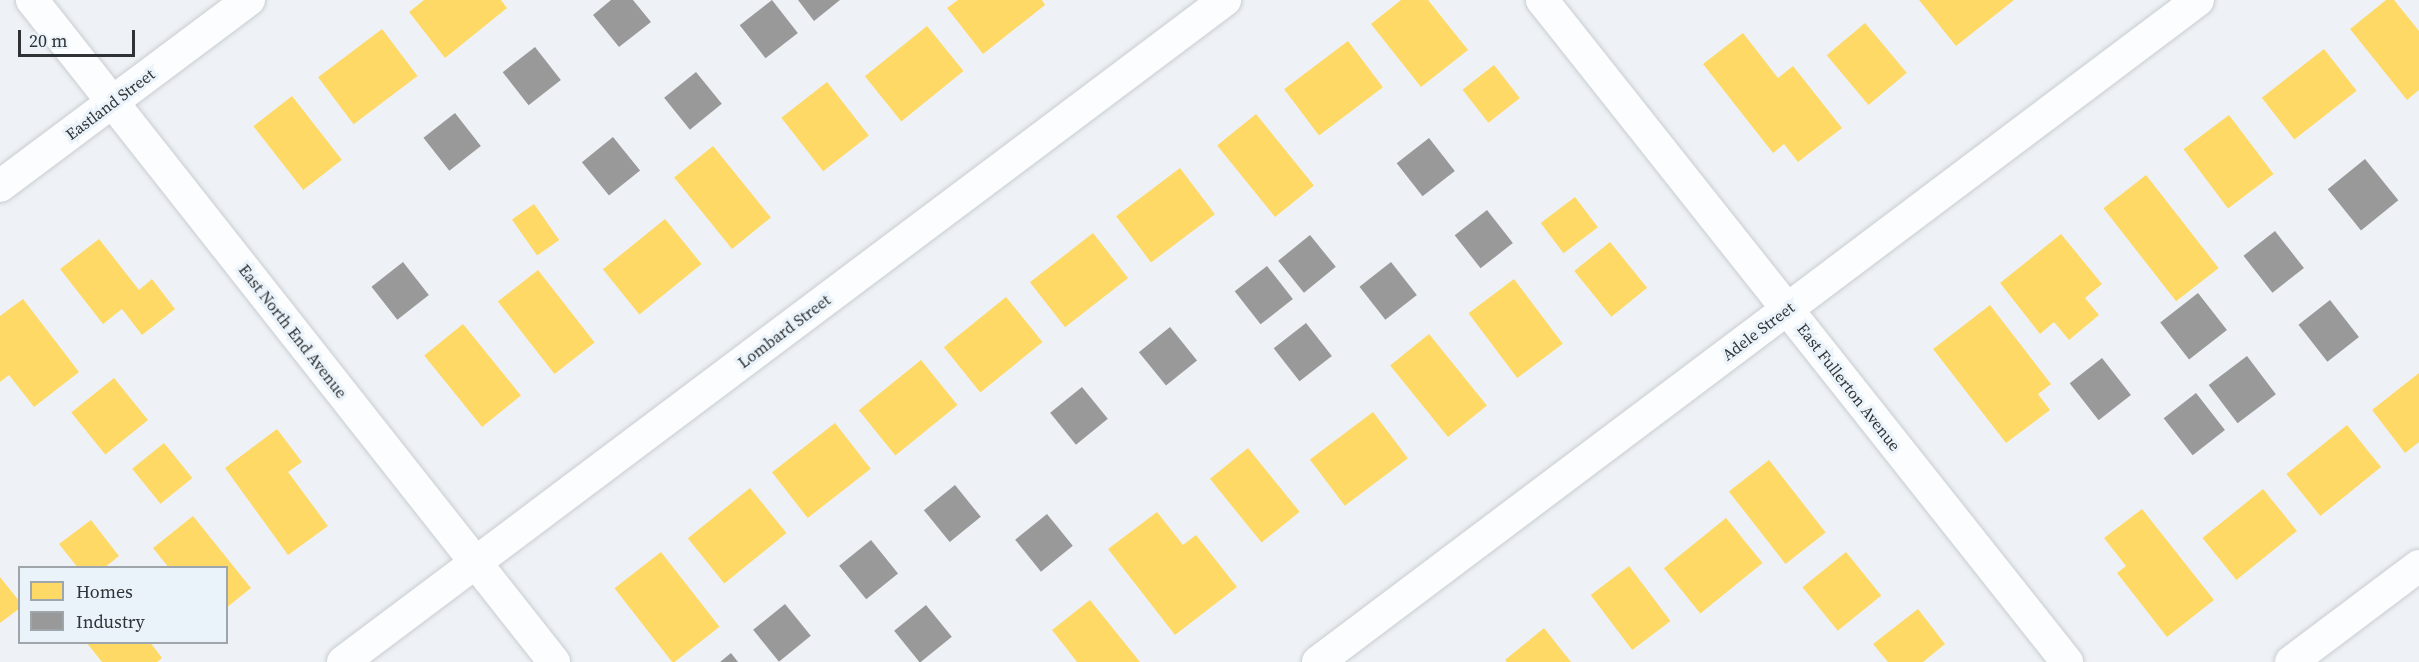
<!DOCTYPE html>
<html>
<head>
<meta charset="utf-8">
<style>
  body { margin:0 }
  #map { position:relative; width:2419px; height:662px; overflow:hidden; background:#eef2f6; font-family:"Source Serif 4",serif }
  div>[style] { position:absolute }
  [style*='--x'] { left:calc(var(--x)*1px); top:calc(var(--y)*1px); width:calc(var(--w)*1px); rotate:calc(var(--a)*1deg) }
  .homes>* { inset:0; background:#ffd966; transform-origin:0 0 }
  .industry>* { inset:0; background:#999; transform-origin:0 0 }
  .roads { filter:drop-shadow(0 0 2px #c9cdd0) drop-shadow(0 0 2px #c9cdd0) }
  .minor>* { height:32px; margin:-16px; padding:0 16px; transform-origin:16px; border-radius:16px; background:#fcfdfe }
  span { translate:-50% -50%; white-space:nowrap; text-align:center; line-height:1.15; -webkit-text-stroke:6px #eaf3fa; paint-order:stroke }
  .street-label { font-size:16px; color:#2f3335 }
  .legend { position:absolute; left:18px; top:566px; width:210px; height:78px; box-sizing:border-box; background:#eaf3fa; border:2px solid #9fa6ab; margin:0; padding:8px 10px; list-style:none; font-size:18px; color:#2f3335 }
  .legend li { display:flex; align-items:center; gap:12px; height:30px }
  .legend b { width:30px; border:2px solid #9fa6ab }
  .scale { position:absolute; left:18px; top:30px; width:117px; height:27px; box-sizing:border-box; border:3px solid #2f3335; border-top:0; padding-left:8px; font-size:18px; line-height:21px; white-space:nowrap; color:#2f3335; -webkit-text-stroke:4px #eaf3fa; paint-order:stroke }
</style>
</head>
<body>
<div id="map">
  <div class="homes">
    <div style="clip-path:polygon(424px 0,501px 0,507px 8px,445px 58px,409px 12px)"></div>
    <div style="clip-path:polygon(958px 0,1042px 0,1045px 5px,983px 54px,947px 8px)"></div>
    <div style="clip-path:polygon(1401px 0,1428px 0,1468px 50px,1421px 87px,1371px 24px)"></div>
    <div style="clip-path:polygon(1919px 0,2014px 0,1956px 46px)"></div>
    <div style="clip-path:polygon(2386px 0,2394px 0,2419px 31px,2419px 90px,2407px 100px,2350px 29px)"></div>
    <div style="left:1865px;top:23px;width:65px;height:50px;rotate:50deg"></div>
    <div style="left:927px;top:26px;width:58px;height:80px;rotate:51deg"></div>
    <div style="left:382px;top:29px;width:59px;height:80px;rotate:53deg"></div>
    <div style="clip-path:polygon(1743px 33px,1778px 78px,1793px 66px,1842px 128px,1798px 162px,1784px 144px,1773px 153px,1703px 64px)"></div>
    <div style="left:1348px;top:41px;width:58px;height:80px;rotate:53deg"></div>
    <div style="left:2324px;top:49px;width:53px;height:79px;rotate:52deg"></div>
    <div style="left:1494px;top:65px;width:42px;height:40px;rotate:52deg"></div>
    <div style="left:827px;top:82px;width:68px;height:58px;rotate:52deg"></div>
    <div style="left:292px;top:96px;width:81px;height:49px;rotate:52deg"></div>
    <div style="left:1256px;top:114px;width:92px;height:50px;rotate:51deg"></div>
    <div style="left:2229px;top:115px;width:74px;height:57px;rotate:53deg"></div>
    <div style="left:713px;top:146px;width:92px;height:50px;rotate:51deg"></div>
    <div style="left:1180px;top:168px;width:58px;height:80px;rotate:53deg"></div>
    <div style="left:2146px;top:175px;width:118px;height:54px;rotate:52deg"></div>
    <div style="left:1575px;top:197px;width:38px;height:43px;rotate:53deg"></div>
    <div style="left:534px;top:204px;width:44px;height:27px;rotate:55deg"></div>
    <div style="left:665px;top:219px;width:58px;height:80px;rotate:51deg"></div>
    <div style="left:1093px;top:233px;width:57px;height:80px;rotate:52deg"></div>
    <div style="clip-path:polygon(2061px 234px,2102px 284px,2085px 298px,2099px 315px,2069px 340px,2054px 322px,2040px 334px,2000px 283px)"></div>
    <div style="clip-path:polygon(99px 239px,139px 290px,152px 279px,175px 309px,142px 335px,122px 309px,103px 324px,60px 269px)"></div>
    <div style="left:1610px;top:242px;width:59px;height:46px;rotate:51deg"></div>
    <div style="left:538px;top:270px;width:92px;height:51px;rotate:52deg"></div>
    <div style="left:1514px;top:279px;width:81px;height:57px;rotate:53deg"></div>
    <div style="left:1006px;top:297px;width:58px;height:80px;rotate:51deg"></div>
    <div style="clip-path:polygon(23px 299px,79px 372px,34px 407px,9px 375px,0 382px,0 316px)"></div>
    <div style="clip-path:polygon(1990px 305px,2051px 384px,2038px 394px,2050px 410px,2006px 443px,1933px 349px)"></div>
    <div style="left:463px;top:324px;width:92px;height:50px;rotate:51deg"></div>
    <div style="left:1429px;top:334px;width:92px;height:50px;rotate:51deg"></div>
    <div style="left:921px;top:360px;width:58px;height:80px;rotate:51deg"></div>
    <div style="clip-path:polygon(2419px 373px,2419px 442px,2405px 453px,2372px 410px)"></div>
    <div style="left:114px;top:378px;width:54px;height:55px;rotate:51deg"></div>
    <div style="left:1373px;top:412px;width:58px;height:79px;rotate:53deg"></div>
    <div style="left:835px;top:423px;width:58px;height:80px;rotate:52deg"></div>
    <div style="left:2347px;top:425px;width:54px;height:78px;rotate:51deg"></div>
    <div style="clip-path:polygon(277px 429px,302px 462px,288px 472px,328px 526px,288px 555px,225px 468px)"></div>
    <div style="left:164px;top:443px;width:45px;height:41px;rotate:51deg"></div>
    <div style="left:1248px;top:448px;width:82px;height:49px;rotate:51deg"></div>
    <div style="left:1769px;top:460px;width:92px;height:51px;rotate:52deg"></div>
    <div style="left:750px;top:488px;width:58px;height:80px;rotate:51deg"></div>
    <div style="left:2263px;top:489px;width:54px;height:78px;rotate:51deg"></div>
    <div style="clip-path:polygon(2142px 509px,2214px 600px,2167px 637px,2117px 573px,2126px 566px,2104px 538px)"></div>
    <div style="clip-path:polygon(1157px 512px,1183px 545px,1196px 535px,1237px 587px,1175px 635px,1108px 549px)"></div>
    <div style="clip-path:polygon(193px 516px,251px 588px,226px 608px,226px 568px,169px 568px,153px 548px)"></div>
    <div style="left:1726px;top:518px;width:58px;height:80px;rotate:51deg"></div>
    <div style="clip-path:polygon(91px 520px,119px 556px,104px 568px,78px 568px,59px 544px)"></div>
    <div style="left:661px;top:552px;width:95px;height:59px;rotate:52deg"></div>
    <div style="left:1846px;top:552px;width:56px;height:56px;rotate:51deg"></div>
    <div style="left:1629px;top:566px;width:69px;height:48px;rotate:53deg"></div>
    <div style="clip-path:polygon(0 577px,20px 602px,20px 608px,0 623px)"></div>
    <div style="clip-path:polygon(1090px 600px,1140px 662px,1077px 662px,1052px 630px)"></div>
    <div style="clip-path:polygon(1918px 609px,1945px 644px,1923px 662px,1888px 662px,1873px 644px)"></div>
    <div style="clip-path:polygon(1544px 628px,1571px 662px,1507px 662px,1505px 660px)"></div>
    <div style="clip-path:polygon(86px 642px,150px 642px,162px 658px,157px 662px,102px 662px)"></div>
  </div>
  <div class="industry">
    <div style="clip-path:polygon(611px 0,633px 0,651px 22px,619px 47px,593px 15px)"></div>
    <div style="left:772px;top:0;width:42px;height:41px;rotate:52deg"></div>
    <div style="clip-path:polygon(798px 0,840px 0,814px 21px)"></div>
    <div style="left:535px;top:47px;width:42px;height:41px;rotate:52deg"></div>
    <div style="left:696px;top:72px;width:41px;height:41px;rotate:51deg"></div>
    <div style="left:455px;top:113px;width:42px;height:40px;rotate:52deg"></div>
    <div style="left:613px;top:137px;width:43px;height:40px;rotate:51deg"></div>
    <div style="left:1429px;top:138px;width:42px;height:41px;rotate:52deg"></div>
    <div style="left:2365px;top:159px;width:53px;height:48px;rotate:51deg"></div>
    <div style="left:1487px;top:210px;width:42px;height:41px;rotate:52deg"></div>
    <div style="left:2275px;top:231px;width:47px;height:40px;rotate:52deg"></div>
    <div style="left:1310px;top:235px;width:41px;height:41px;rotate:51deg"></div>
    <div style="left:403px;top:262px;width:42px;height:40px;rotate:52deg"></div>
    <div style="left:1391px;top:262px;width:42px;height:40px;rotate:52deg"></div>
    <div style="left:1267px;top:266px;width:42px;height:41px;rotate:52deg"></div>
    <div style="left:2198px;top:293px;width:47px;height:48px;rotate:52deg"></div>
    <div style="left:2330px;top:300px;width:47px;height:40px;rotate:52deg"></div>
    <div style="left:1306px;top:323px;width:42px;height:41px;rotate:52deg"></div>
    <div style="left:1170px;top:327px;width:43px;height:40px;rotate:51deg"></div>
    <div style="left:2247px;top:356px;width:48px;height:48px;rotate:53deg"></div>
    <div style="left:2102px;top:358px;width:47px;height:41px;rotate:52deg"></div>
    <div style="left:1082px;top:387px;width:41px;height:41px;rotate:51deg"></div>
    <div style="left:2196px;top:393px;width:47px;height:41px;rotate:52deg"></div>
    <div style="left:955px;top:485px;width:41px;height:40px;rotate:51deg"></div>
    <div style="left:1047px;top:514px;width:41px;height:41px;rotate:51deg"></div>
    <div style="left:871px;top:540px;width:43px;height:41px;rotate:51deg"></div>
    <div style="left:785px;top:604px;width:41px;height:41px;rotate:51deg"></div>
    <div style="left:926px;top:605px;width:41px;height:41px;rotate:51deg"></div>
    <div style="clip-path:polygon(731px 653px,738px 662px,720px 662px)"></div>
  </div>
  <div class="roads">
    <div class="minor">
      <div style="--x:32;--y:0;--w:843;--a:51.74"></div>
      <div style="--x:1542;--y:0;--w:845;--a:51.58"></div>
      <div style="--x:0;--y:186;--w:311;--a:-36.8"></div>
      <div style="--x:343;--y:662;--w:1103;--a:-36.89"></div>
      <div style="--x:1318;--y:662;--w:1101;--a:-36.95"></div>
      <div style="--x:2291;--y:662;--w:160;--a:-36.9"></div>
    </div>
  </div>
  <div class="street-label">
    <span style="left:110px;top:104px;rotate:-37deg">Eastland Street</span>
    <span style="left:293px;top:331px;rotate:52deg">East North End Avenue</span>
    <span style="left:784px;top:331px;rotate:-37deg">Lombard Street</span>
    <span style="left:1758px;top:331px;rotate:-37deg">Adele Street</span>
    <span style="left:1849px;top:387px;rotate:52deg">East Fullerton Avenue</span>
  </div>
  <ul class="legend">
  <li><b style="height:16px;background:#ffd966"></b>Homes</li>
  <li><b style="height:16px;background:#999"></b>Industry</li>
  </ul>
  <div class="scale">20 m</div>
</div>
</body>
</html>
